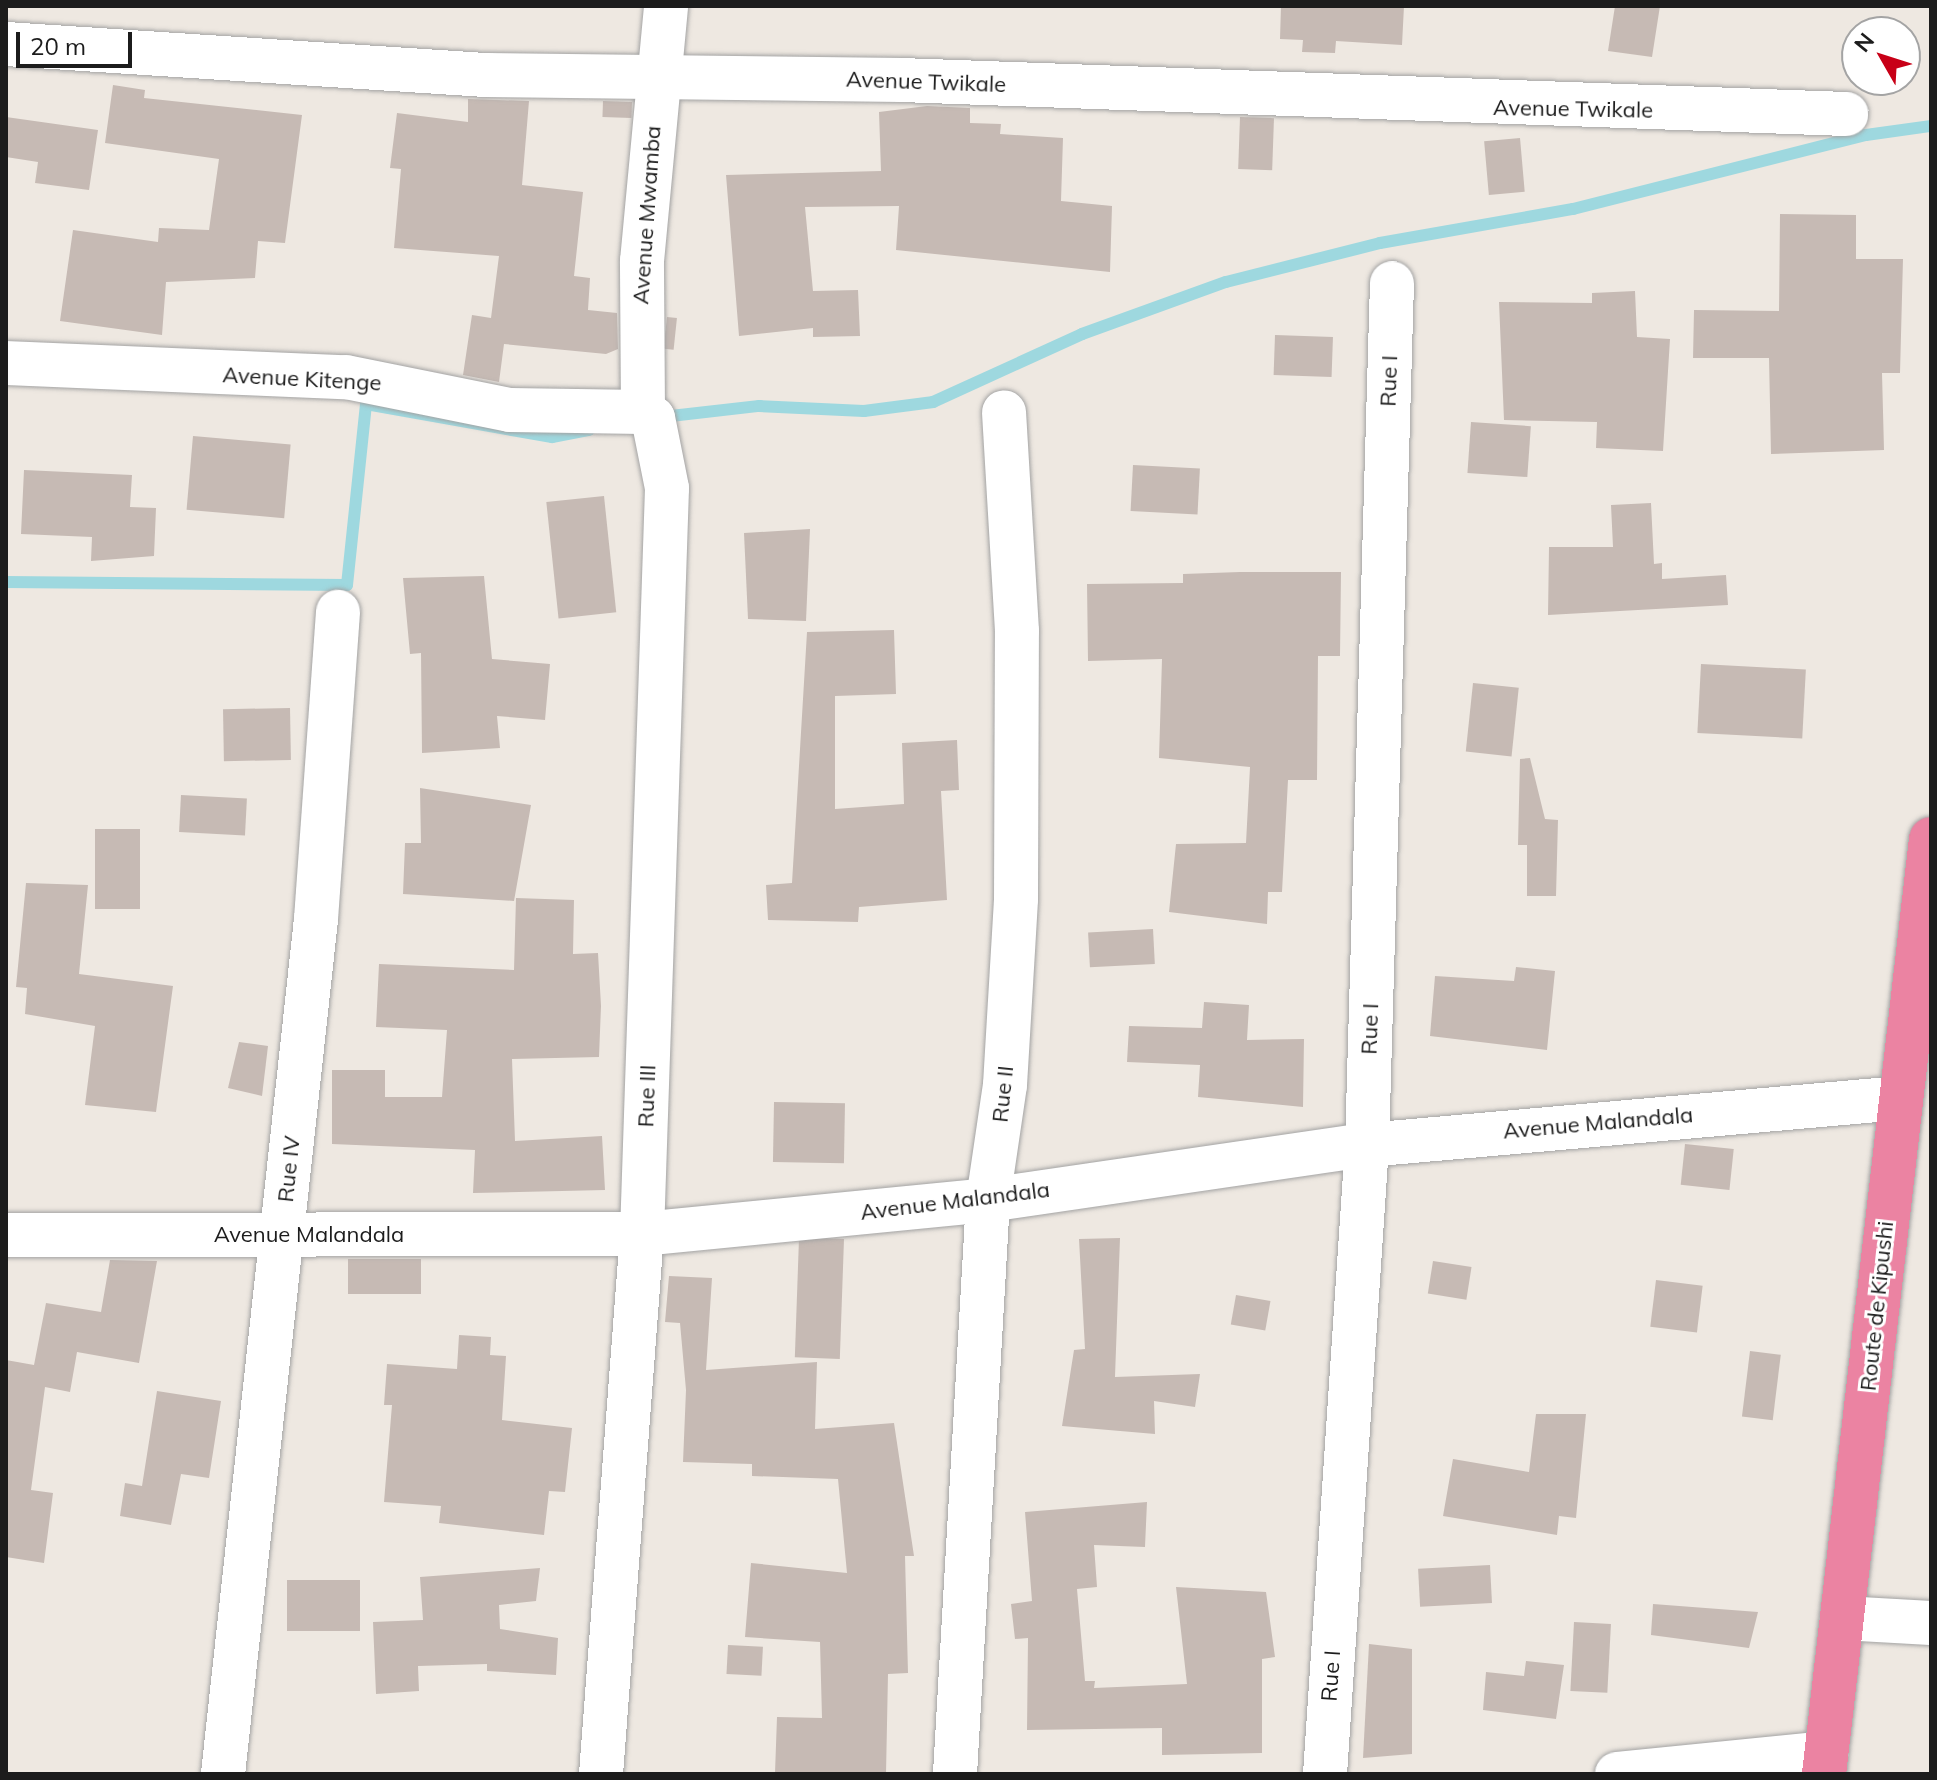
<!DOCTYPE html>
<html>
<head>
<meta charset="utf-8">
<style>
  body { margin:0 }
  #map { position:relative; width:1937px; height:1780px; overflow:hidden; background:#eee8e1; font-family:Mulish,sans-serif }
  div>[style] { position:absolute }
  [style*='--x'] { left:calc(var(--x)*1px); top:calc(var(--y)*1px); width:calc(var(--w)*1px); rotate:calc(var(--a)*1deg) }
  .stream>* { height:12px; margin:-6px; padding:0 6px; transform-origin:6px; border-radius:6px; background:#9ed8df }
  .building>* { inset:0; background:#c6bab4; transform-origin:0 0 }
  .roads { filter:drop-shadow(0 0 2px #a3a3a3) drop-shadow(0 0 2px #a3a3a3) }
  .minor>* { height:44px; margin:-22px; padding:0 22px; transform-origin:22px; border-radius:22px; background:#fff }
  .highway>* { height:44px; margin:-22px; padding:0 22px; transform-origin:22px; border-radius:22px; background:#eb83a2 }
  span { translate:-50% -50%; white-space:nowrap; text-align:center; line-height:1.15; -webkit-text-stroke:6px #fff; paint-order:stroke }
  .street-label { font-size:22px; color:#1c1c1c }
  .frame { position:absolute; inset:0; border:8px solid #1c1c1c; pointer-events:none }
  .north { position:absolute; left:1841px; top:16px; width:80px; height:80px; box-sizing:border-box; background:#fff; border:2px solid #a4a4a4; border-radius:50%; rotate:309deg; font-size:22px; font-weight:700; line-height:32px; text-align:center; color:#1c1c1c }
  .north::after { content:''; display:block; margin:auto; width:28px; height:36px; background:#c80017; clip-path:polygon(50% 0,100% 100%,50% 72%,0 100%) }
  .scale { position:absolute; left:16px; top:32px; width:116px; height:36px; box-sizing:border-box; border:4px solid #1c1c1c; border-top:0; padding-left:10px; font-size:24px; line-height:28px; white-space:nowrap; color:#1c1c1c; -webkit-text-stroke:6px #fff; paint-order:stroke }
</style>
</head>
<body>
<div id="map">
  <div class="stream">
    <div style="--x:662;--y:417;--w:98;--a:-6.5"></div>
    <div style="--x:759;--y:406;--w:105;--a:2.7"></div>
    <div style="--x:864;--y:411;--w:70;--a:-7.4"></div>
    <div style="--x:933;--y:402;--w:164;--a:-24.5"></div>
    <div style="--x:1082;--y:334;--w:153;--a:-19.9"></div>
    <div style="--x:1226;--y:282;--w:159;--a:-14.2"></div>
    <div style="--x:1380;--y:243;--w:196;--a:-10"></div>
    <div style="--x:1573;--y:209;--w:302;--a:-14.2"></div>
    <div style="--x:1866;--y:135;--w:66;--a:-7.9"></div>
    <div style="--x:6;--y:582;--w:341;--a:0.5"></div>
    <div style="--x:347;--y:585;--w:182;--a:-84"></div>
    <div style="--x:366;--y:404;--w:189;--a:10.1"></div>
    <div style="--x:552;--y:437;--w:38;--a:-11"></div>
  </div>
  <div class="building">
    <div style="clip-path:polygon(1281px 6px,1404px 6px,1402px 45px,1336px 41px,1335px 53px,1302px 52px,1303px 40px,1280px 39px)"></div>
    <div style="clip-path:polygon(1615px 6px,1660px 6px,1652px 57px,1608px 51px)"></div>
    <div style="clip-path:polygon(113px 85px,145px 90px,144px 98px,302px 115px,285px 243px,258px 241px,255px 278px,166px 282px,162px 335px,60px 321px,73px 230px,158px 242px,159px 228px,209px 230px,219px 159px,105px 143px)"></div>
    <div style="clip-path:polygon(468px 99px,529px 101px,522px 185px,583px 192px,574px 276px,590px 278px,588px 310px,617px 313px,618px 349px,606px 354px,504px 344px,499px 382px,463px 375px,472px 315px,491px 318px,499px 256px,394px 248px,401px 169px,390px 168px,397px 113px,468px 122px)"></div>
    <div style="left:603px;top:101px;width:29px;height:16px;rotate:2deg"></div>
    <div style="clip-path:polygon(927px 106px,970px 108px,970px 123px,1001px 124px,1000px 134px,1063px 138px,1061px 201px,1112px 206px,1110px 272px,896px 250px,899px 206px,805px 207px,813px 291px,858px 290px,860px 336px,813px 337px,813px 328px,739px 336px,726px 175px,881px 171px,879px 112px)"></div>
    <div style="clip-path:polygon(6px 117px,98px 130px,89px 190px,35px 183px,38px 162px,6px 157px)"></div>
    <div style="left:1240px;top:117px;width:34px;height:52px;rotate:2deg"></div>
    <div style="left:1520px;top:138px;width:54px;height:36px;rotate:85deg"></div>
    <div style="clip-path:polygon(1780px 214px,1856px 215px,1856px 259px,1903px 259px,1900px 373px,1882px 373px,1884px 450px,1771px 454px,1769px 358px,1693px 358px,1694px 310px,1779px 311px)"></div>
    <div style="clip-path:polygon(1635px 291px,1637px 337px,1670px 339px,1663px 451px,1596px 448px,1597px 422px,1504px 420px,1499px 302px,1592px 303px,1592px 293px)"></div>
    <div style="left:667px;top:317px;width:10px;height:32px;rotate:6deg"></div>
    <div style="left:1275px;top:335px;width:58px;height:40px;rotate:2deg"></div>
    <div style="left:1471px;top:422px;width:60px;height:51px;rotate:4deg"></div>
    <div style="left:193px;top:436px;width:98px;height:74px;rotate:5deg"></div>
    <div style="left:1133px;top:465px;width:67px;height:46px;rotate:3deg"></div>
    <div style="clip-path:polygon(24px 470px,132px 475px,130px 507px,156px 508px,154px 556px,91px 561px,92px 537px,21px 534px)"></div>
    <div style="left:604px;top:496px;width:117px;height:58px;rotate:84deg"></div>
    <div style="clip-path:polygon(1651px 503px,1654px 564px,1662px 563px,1662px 579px,1726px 575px,1728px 605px,1548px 615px,1549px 547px,1613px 547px,1611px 505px)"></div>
    <div style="clip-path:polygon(810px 529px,806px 621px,748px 619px,744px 533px)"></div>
    <div style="clip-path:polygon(1240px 572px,1341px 572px,1340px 656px,1318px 656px,1317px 780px,1288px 780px,1282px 892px,1268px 892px,1267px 924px,1169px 912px,1176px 844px,1246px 843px,1250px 767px,1159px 758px,1162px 659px,1088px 661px,1087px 584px,1183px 583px,1183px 574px)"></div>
    <div style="clip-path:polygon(484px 576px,492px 659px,550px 664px,545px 720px,497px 716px,500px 748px,422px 753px,421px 653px,410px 654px,403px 578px)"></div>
    <div style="clip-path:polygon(894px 630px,896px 694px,835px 696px,835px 809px,904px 804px,902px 743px,957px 740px,959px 790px,941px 791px,947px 900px,859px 907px,858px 922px,768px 920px,766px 885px,792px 883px,807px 632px)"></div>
    <div style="left:1701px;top:664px;width:105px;height:69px;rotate:3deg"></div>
    <div style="left:1473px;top:683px;width:46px;height:69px;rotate:6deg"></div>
    <div style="left:290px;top:708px;width:52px;height:67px;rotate:89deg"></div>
    <div style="clip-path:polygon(1530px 758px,1545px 819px,1558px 820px,1556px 896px,1527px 896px,1527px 845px,1518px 845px,1520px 759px)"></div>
    <div style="clip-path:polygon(420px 788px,531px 805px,514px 901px,403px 894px,405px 843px,421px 843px)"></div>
    <div style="left:181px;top:795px;width:66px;height:37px;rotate:3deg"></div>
    <div style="left:95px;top:829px;width:45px;height:80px"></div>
    <div style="clip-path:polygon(26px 883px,88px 885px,79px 974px,173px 986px,156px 1112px,85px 1105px,95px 1026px,25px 1014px,27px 988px,16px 987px)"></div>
    <div style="clip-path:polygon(516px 898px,574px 900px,573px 954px,598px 953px,601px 1006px,599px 1057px,512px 1059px,515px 1141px,602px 1136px,605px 1190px,473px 1193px,475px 1150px,332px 1144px,332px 1070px,385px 1070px,385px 1097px,442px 1097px,447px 1030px,376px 1027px,379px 964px,514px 970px)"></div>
    <div style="left:1153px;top:929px;width:35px;height:65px;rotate:87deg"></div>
    <div style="clip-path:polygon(1516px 967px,1555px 971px,1547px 1050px,1430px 1036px,1435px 976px,1514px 981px)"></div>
    <div style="clip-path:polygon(1204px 1002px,1249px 1005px,1247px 1040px,1304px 1039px,1303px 1107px,1198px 1097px,1200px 1065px,1127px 1062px,1129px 1026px,1202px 1028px)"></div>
    <div style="clip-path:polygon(239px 1042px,268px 1046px,262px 1096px,228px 1088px)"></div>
    <div style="left:774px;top:1102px;width:71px;height:60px;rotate:1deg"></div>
    <div style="left:1685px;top:1144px;width:49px;height:41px;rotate:6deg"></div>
    <div style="clip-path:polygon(1120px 1238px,1115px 1377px,1200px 1374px,1195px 1407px,1154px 1401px,1155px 1434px,1062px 1426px,1074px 1350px,1085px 1349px,1079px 1239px)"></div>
    <div style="left:844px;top:1239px;width:120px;height:45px;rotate:92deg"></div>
    <div style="left:348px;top:1259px;width:73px;height:35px"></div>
    <div style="clip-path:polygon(110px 1260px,157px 1261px,139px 1363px,77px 1352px,70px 1392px,45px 1387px,31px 1490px,53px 1493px,44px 1563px,6px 1557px,6px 1360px,34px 1365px,46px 1303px,101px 1312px)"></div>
    <div style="left:1433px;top:1261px;width:39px;height:33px;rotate:9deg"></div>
    <div style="clip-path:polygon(669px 1276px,712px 1278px,706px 1370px,817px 1362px,815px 1429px,894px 1423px,914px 1556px,905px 1556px,908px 1673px,888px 1674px,886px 1774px,775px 1773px,777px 1717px,822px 1718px,820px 1642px,745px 1637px,751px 1563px,847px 1573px,838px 1479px,752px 1476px,752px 1464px,683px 1462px,686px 1390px,680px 1323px,665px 1322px)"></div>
    <div style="left:1656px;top:1280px;width:47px;height:47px;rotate:7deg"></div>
    <div style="left:1236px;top:1295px;width:35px;height:30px;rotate:10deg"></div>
    <div style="clip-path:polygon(459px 1335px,491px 1337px,490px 1355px,506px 1356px,502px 1420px,572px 1428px,565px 1492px,549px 1491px,544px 1535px,439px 1523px,441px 1506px,384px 1502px,392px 1405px,384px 1405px,387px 1364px,457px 1369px)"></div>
    <div style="left:1750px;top:1351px;width:31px;height:66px;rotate:7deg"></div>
    <div style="clip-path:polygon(157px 1391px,221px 1401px,209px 1478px,181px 1474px,171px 1525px,120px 1516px,125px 1483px,142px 1486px)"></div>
    <div style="clip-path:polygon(1536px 1414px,1586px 1414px,1576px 1518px,1559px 1516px,1557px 1535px,1443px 1516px,1453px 1459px,1529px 1472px)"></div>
    <div style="clip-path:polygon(1147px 1502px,1145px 1547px,1094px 1545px,1097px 1587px,1077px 1589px,1085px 1681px,1095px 1681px,1094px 1688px,1187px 1684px,1176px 1587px,1266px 1592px,1275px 1657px,1262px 1659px,1262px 1753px,1162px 1755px,1162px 1728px,1027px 1730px,1028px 1638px,1015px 1639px,1011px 1604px,1032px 1601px,1025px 1512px)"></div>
    <div style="left:1490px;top:1565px;width:38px;height:72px;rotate:87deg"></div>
    <div style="clip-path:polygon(540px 1568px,536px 1601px,499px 1605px,500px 1629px,558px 1638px,556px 1675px,487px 1671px,487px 1664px,418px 1666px,419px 1691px,376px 1694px,373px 1622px,423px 1620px,420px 1577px)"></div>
    <div style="left:287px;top:1580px;width:73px;height:51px"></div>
    <div style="clip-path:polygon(1653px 1604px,1758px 1612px,1749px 1648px,1651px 1635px)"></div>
    <div style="left:1574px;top:1622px;width:37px;height:69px;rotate:3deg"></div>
    <div style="clip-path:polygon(1369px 1644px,1412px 1649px,1412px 1754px,1363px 1758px)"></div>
    <div style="left:728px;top:1645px;width:35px;height:29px;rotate:3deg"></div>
    <div style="clip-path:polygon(1526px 1661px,1564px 1665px,1556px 1719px,1483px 1710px,1486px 1672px,1524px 1676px)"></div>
  </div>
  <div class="roads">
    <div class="minor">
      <div style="--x:6;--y:44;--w:482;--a:3.7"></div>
      <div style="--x:487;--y:75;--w:414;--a:0.7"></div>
      <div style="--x:901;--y:80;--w:946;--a:2.06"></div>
      <div style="--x:6;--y:363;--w:340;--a:2.4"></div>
      <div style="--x:346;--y:377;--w:167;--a:11.4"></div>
      <div style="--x:510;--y:410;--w:133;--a:0.9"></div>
      <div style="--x:643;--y:412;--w:151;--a:-90.4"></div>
      <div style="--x:642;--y:261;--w:256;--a:-84.6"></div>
      <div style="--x:6;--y:1235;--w:636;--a:-0.09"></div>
      <div style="--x:642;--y:1234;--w:348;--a:-5.6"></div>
      <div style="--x:988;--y:1200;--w:383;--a:-8.3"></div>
      <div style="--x:1367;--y:1145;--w:535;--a:-5.04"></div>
      <div style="--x:1842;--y:1618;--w:89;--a:3.2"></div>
      <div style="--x:223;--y:1774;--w:860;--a:-83.79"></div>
      <div style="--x:316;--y:919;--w:308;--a:-85.9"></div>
      <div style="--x:601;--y:1774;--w:542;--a:-85.66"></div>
      <div style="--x:642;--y:1234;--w:746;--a:-88.08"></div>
      <div style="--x:667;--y:488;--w:71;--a:-101.3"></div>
      <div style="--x:653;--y:418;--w:12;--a:-149"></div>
      <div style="--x:955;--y:1774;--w:575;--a:-86.71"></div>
      <div style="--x:988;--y:1200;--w:116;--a:-81.6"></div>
      <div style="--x:1005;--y:1085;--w:186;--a:-86.6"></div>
      <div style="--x:1016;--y:899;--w:268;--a:-89.8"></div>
      <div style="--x:1017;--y:631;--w:219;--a:-93.4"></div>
      <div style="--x:1325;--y:1774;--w:630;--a:-86.18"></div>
      <div style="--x:1367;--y:1145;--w:862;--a:-88.34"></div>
      <div style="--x:1617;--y:1774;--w:210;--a:-5.7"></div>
    </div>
    <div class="highway">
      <div style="--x:1824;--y:1774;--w:941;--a:-83.47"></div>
    </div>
  </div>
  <div class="street-label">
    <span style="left:926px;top:82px;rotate:2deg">Avenue Twikale</span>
    <span style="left:1573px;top:109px;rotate:1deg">Avenue Twikale</span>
    <span style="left:647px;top:215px;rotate:-86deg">Avenue Mwamba</span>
    <span style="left:302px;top:379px;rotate:3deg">Avenue Kitenge</span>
    <span style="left:1389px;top:381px;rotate:-88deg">Rue I</span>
    <span style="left:1370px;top:1029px;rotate:-88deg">Rue I</span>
    <span style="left:1003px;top:1094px;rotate:-84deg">Rue II</span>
    <span style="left:647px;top:1096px;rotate:-88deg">Rue III</span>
    <span style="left:1598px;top:1123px;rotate:-5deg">Avenue Malandala</span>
    <span style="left:289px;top:1169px;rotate:-84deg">Rue IV</span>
    <span style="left:955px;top:1201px;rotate:-7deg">Avenue Malandala</span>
    <span style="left:309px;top:1235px">Avenue Malandala</span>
    <span style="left:1877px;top:1306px;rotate:-84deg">Route de Kipushi</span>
    <span style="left:1331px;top:1676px;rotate:-86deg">Rue I</span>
  </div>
  <div class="frame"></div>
  <div class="north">N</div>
  <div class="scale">20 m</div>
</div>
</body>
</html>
